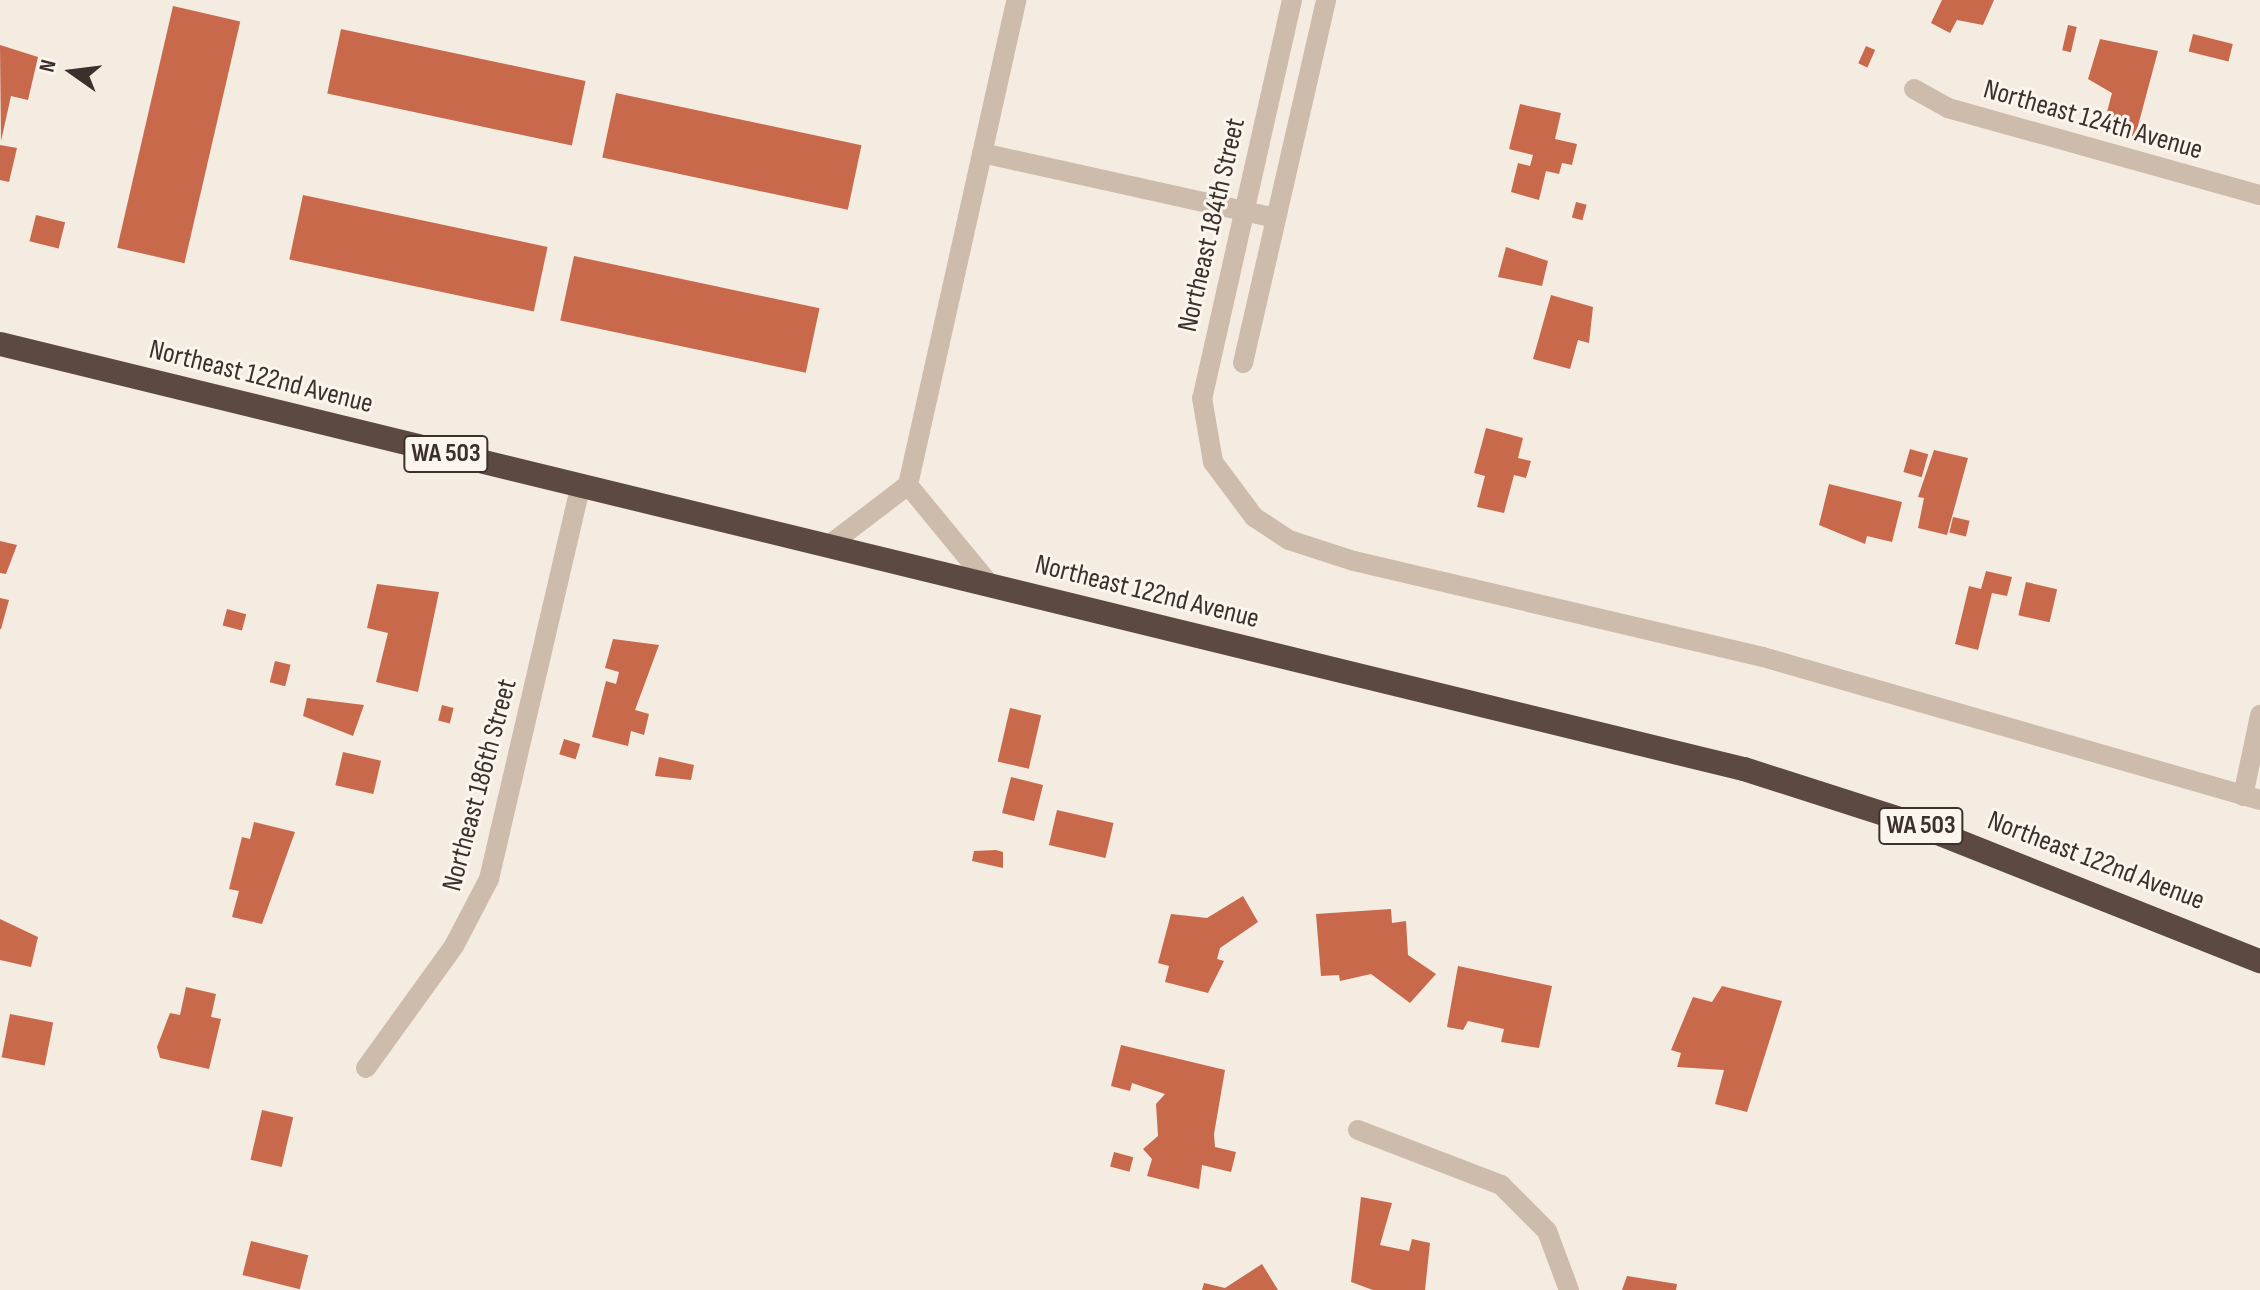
<!DOCTYPE html>
<html>
<head>
<meta charset="utf-8">
<style>
  body { margin:0 }
  #map { position:relative; width:2260px; height:1290px; overflow:hidden; background:#f4ebe1; font-family:"Sofia Sans Condensed",sans-serif }
  div>[style] { position:absolute }
  [style*='--x'] { left:calc(var(--x)*1px); top:calc(var(--y)*1px); width:calc(var(--w)*1px); rotate:calc(var(--a)*1deg) }
  .building>* { inset:0; background:#c8694b; transform-origin:0 0 }
  .minor>* { height:20px; margin:-10px; padding:0 10px; transform-origin:10px; border-radius:10px; background:#cdbbac }
  .highway>* { height:24px; margin:-12px; padding:0 12px; transform-origin:12px; border-radius:12px; background:#5c4a42 }
  span { translate:-50% -50%; white-space:nowrap; text-align:center; line-height:1.15; -webkit-text-stroke:6px #fbf5ee; paint-order:stroke }
  .shield-label span { padding:2px 6px; background:#fbf5ee; border:2px solid; border-radius:6px; -webkit-text-stroke-width:0 }
  .shield-label { font-size:26px; color:#3b302b; font-weight:700 }
  .street-label { font-size:28px; color:#3b302b }
  .north { position:absolute; left:32px; top:32px; width:80px; height:80px; -webkit-text-stroke:6px #fbf5ee; paint-order:stroke; rotate:284deg; font-size:22px; font-weight:700; line-height:32px; text-align:center; color:#3b302b }
  .north::after { content:''; display:block; margin:auto; width:28px; height:36px; background:#3b302b; clip-path:polygon(50% 0,100% 100%,50% 72%,0 100%) }
</style>
</head>
<body>
<div id="map">
  <div class="building">
    <div style="clip-path:polygon(1942px 0,1994px 0,1983px 25px,1957px 20px,1950px 33px,1931px 23px)"></div>
    <div style="left:173px;top:6px;width:69px;height:248px;rotate:13deg"></div>
    <div style="left:2068px;top:25px;width:9px;height:26px;rotate:13deg"></div>
    <div style="left:341px;top:29px;width:250px;height:66px;rotate:12deg"></div>
    <div style="left:2193px;top:34px;width:41px;height:18px;rotate:14deg"></div>
    <div style="clip-path:polygon(2100px 39px,2158px 51px,2135px 137px,2103px 127px,2112px 93px,2088px 79px)"></div>
    <div style="clip-path:polygon(0 45px,38px 57px,28px 100px,11px 96px,1px 141px)"></div>
    <div style="left:1866px;top:46px;width:10px;height:19px;rotate:24deg"></div>
    <div style="left:616px;top:93px;width:251px;height:66px;rotate:12deg"></div>
    <div style="clip-path:polygon(1520px 104px,1561px 113px,1555px 139px,1577px 144px,1572px 165px,1562px 163px,1559px 174px,1546px 171px,1539px 200px,1511px 192px,1518px 163px,1530px 166px,1533px 155px,1509px 149px)"></div>
    <div style="clip-path:polygon(0 145px,17px 148px,9px 182px,0 180px)"></div>
    <div style="left:303px;top:195px;width:250px;height:66px;rotate:12deg"></div>
    <div style="left:1576px;top:202px;width:11px;height:16px;rotate:15deg"></div>
    <div style="left:36px;top:215px;width:30px;height:27px;rotate:14deg"></div>
    <div style="clip-path:polygon(1506px 247px,1548px 261px,1542px 286px,1498px 277px)"></div>
    <div style="left:574px;top:256px;width:251px;height:66px;rotate:12deg"></div>
    <div style="clip-path:polygon(1551px 295px,1593px 307px,1589px 343px,1578px 340px,1570px 369px,1533px 359px)"></div>
    <div style="clip-path:polygon(1486px 428px,1523px 438px,1518px 458px,1531px 461px,1526px 478px,1514px 475px,1504px 513px,1477px 507px,1485px 476px,1474px 473px)"></div>
    <div style="left:1910px;top:449px;width:19px;height:24px;rotate:16deg"></div>
    <div style="clip-path:polygon(1934px 450px,1968px 458px,1947px 535px,1918px 528px,1924px 498px,1918px 497px)"></div>
    <div style="clip-path:polygon(1829px 484px,1902px 502px,1892px 542px,1867px 536px,1865px 544px,1819px 525px)"></div>
    <div style="left:1953px;top:517px;width:17px;height:16px;rotate:13deg"></div>
    <div style="clip-path:polygon(0 541px,17px 545px,6px 574px,0 573px)"></div>
    <div style="clip-path:polygon(1986px 571px,2012px 577px,2007px 596px,1992px 593px,1978px 650px,1955px 644px,1969px 586px,1981px 589px)"></div>
    <div style="left:2026px;top:582px;width:32px;height:34px;rotate:13deg"></div>
    <div style="clip-path:polygon(377px 584px,439px 592px,418px 692px,376px 682px,388px 633px,367px 628px)"></div>
    <div style="clip-path:polygon(0 598px,9px 600px,1px 629px,0 629px)"></div>
    <div style="left:227px;top:609px;width:20px;height:17px;rotate:15deg"></div>
    <div style="clip-path:polygon(613px 639px,659px 645px,635px 710px,649px 714px,644px 735px,631px 731px,628px 746px,592px 737px,606px 681px,616px 684px,619px 672px,605px 668px)"></div>
    <div style="left:275px;top:661px;width:16px;height:22px;rotate:14deg"></div>
    <div style="clip-path:polygon(307px 698px,364px 705px,353px 736px,303px 716px)"></div>
    <div style="left:442px;top:705px;width:12px;height:16px;rotate:14deg"></div>
    <div style="left:1010px;top:708px;width:32px;height:55px;rotate:13deg"></div>
    <div style="left:564px;top:739px;width:17px;height:16px;rotate:17deg"></div>
    <div style="left:343px;top:752px;width:39px;height:34px;rotate:13deg"></div>
    <div style="clip-path:polygon(659px 757px,694px 765px,691px 780px,655px 776px)"></div>
    <div style="left:1011px;top:777px;width:33px;height:37px;rotate:14deg"></div>
    <div style="left:1057px;top:810px;width:58px;height:36px;rotate:13deg"></div>
    <div style="clip-path:polygon(254px 822px,295px 832px,262px 924px,232px 917px,239px 891px,229px 889px,242px 837px,250px 839px)"></div>
    <div style="clip-path:polygon(996px 850px,1003px 852px,1003px 868px,972px 861px,974px 851px)"></div>
    <div style="clip-path:polygon(1243px 896px,1258px 922px,1220px 948px,1217px 959px,1224px 961px,1208px 993px,1165px 982px,1169px 966px,1158px 963px,1171px 914px,1207px 918px)"></div>
    <div style="clip-path:polygon(1391px 909px,1392px 923px,1406px 921px,1408px 955px,1436px 974px,1410px 1003px,1371px 974px,1340px 981px,1339px 975px,1321px 976px,1316px 914px)"></div>
    <div style="clip-path:polygon(0 919px,38px 937px,31px 967px,0 960px)"></div>
    <div style="clip-path:polygon(1458px 966px,1552px 986px,1539px 1048px,1501px 1042px,1504px 1029px,1468px 1021px,1463px 1030px,1447px 1027px)"></div>
    <div style="clip-path:polygon(1722px 986px,1782px 1001px,1747px 1112px,1715px 1104px,1724px 1070px,1677px 1067px,1681px 1053px,1671px 1050px,1693px 997px,1712px 1002px)"></div>
    <div style="clip-path:polygon(186px 987px,216px 994px,211px 1017px,221px 1019px,209px 1069px,160px 1058px,157px 1047px,170px 1013px,180px 1015px)"></div>
    <div style="left:10px;top:1014px;width:44px;height:44px;rotate:11deg"></div>
    <div style="clip-path:polygon(1121px 1045px,1225px 1070px,1214px 1134px,1215px 1147px,1236px 1152px,1231px 1172px,1202px 1165px,1199px 1189px,1147px 1176px,1152px 1159px,1143px 1149px,1158px 1136px,1156px 1104px,1165px 1094px,1132px 1083px,1130px 1091px,1111px 1086px)"></div>
    <div style="left:262px;top:1110px;width:32px;height:51px;rotate:13deg"></div>
    <div style="left:1114px;top:1152px;width:20px;height:15px;rotate:15deg"></div>
    <div style="clip-path:polygon(1361px 1197px,1392px 1203px,1380px 1245px,1409px 1251px,1412px 1239px,1430px 1243px,1425px 1290px,1373px 1290px,1351px 1282px)"></div>
    <div style="left:251px;top:1241px;width:59px;height:35px;rotate:14deg"></div>
    <div style="clip-path:polygon(1262px 1264px,1278px 1290px,1202px 1290px,1204px 1283px,1225px 1288px)"></div>
    <div style="clip-path:polygon(1627px 1276px,1677px 1284px,1676px 1290px,1622px 1290px)"></div>
  </div>
  <div class="minor">
    <div style="--x:1292;--y:0;--w:408;--a:102.7"></div>
    <div style="--x:1202;--y:398;--w:65;--a:80.2"></div>
    <div style="--x:1213;--y:462;--w:69;--a:53.3"></div>
    <div style="--x:1254;--y:517;--w:42;--a:33.3"></div>
    <div style="--x:1289;--y:540;--w:68;--a:17.9"></div>
    <div style="--x:1354;--y:561;--w:420;--a:13.2"></div>
    <div style="--x:1763;--y:657;--w:517;--a:16.05"></div>
    <div style="--x:1914;--y:89;--w:39;--a:29"></div>
    <div style="--x:1948;--y:108;--w:324;--a:15.6"></div>
    <div style="--x:982;--y:153;--w:301;--a:12.5"></div>
    <div style="--x:1243;--y:363;--w:372;--a:-77.1"></div>
    <div style="--x:908;--y:485;--w:129;--a:50.6"></div>
    <div style="--x:828;--y:546;--w:101;--a:-37.3"></div>
    <div style="--x:908;--y:485;--w:497;--a:-77.4"></div>
    <div style="--x:2243;--y:796;--w:83;--a:-78.1"></div>
    <div style="--x:366;--y:1068;--w:150;--a:-54.2"></div>
    <div style="--x:454;--y:946;--w:76;--a:-62.4"></div>
    <div style="--x:489;--y:879;--w:402;--a:-76.9"></div>
    <div style="--x:1358;--y:1130;--w:153;--a:21"></div>
    <div style="--x:1501;--y:1185;--w:65;--a:45"></div>
    <div style="--x:1547;--y:1231;--w:63;--a:69.6"></div>
  </div>
  <div class="highway">
    <div style="--x:0;--y:344;--w:1795;--a:13.7"></div>
    <div style="--x:1744;--y:769;--w:180;--a:17.8"></div>
    <div style="--x:1915;--y:824;--w:371;--a:21.7"></div>
  </div>
  <div class="shield-label">
    <span style="left:446px;top:454px">WA 503</span>
    <span style="left:1921px;top:826px">WA 503</span>
  </div>
  <div class="street-label">
    <span style="left:2093px;top:120px;rotate:16deg">Northeast 124th Avenue</span>
    <span style="left:1212px;top:225px;rotate:-77deg">Northeast 184th Street</span>
    <span style="left:261px;top:377px;rotate:14deg">Northeast 122nd Avenue</span>
    <span style="left:1147px;top:592px;rotate:14deg">Northeast 122nd Avenue</span>
    <span style="left:480px;top:785px;rotate:-75deg">Northeast 186th Street</span>
    <span style="left:2096px;top:861px;rotate:21deg">Northeast 122nd Avenue</span>
  </div>
  <div class="north">N</div>
</div>
</body>
</html>
